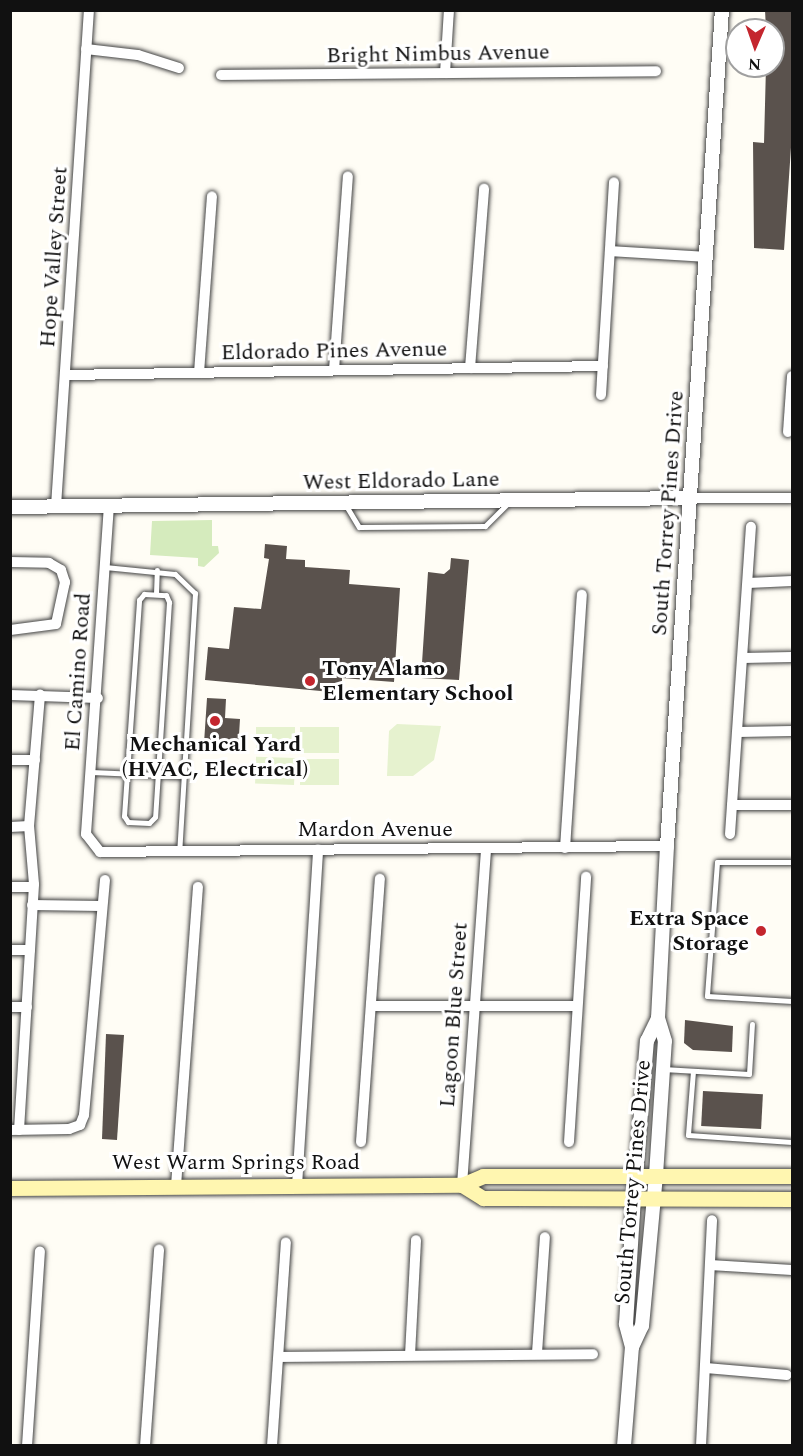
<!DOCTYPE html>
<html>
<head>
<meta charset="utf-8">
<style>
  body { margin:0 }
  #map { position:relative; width:803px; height:1456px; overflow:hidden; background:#fffdf5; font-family:Spectral,serif }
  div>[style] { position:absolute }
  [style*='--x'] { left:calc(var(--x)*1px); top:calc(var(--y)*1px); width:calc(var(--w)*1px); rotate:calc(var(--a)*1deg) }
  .green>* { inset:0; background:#d5ebbd }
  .pitch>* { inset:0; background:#e6f2cf; transform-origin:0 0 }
  .building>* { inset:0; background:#5a524d; transform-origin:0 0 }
  .roads { filter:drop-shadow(0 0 2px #444) drop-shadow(0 0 2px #444) }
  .service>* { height:5px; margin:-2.5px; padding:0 2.5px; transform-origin:2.5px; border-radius:2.5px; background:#fff }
  .minor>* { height:10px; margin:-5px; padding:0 5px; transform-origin:5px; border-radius:5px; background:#fff }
  .tertiary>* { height:14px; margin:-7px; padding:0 7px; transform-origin:7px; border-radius:7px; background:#fff }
  .secondary>* { height:15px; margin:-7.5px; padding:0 7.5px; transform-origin:7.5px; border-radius:7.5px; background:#fff6b0 }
  .dots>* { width:16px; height:16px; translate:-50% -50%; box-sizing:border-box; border:3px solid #fff; border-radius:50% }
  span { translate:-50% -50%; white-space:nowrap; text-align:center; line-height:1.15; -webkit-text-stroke:6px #fff; paint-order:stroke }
  .street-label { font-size:22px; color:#111 }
  .poi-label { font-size:22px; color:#111; font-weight:700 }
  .left { translate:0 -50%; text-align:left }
  .right { translate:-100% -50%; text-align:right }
  .frame { position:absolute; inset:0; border:12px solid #111; pointer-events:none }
  .north { position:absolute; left:725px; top:18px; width:60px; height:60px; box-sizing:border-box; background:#fff; border:2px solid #a0a0a0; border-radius:50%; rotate:182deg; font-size:16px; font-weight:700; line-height:24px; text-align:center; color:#111 }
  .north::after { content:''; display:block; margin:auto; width:21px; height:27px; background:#c4262e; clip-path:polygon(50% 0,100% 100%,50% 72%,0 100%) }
</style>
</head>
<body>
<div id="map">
  <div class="green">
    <div style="clip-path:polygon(212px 520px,212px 546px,218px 546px,219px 553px,204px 567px,198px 566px,198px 558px,150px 555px,152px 521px)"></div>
  </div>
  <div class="pitch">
    <div style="clip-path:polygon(397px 724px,441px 726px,434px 760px,413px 776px,387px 776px,389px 731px)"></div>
    <div style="left:256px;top:727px;width:39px;height:26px"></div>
    <div style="left:300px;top:727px;width:39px;height:26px"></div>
    <div style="left:295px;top:758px;width:27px;height:39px;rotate:92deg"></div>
    <div style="left:300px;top:759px;width:39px;height:26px"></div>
  </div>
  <div class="building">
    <div style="clip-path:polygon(765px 10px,792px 10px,792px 133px,784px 250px,754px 248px,753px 142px,764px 143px,766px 66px,773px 66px,773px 30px,766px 30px)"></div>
    <div style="clip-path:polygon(265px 544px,287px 546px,286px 559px,305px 560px,305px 567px,350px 570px,349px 584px,400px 588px,394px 682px,342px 678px,342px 693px,205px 680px,208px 647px,229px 649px,234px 607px,261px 609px,269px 559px,264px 558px)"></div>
    <div style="clip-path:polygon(451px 558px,469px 560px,459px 680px,421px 678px,428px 572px,444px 574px,450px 569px)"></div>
    <div style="clip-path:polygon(207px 698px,226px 699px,225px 718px,240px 719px,238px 751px,225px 750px,226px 744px,204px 743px)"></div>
    <div style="clip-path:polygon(685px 1020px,733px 1026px,732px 1052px,693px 1050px,684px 1043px)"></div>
    <div style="clip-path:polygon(106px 1034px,124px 1035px,117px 1140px,102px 1139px)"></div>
    <div style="left:703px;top:1091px;width:60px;height:35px;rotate:3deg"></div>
  </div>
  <div class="roads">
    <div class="service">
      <div style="--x:345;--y:504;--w:27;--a:59"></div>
      <div style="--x:359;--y:527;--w:126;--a:-0.5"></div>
      <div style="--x:485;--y:526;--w:33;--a:-45"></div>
      <div style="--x:105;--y:567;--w:70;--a:5.7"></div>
      <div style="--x:175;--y:574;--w:28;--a:44"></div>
      <div style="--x:195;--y:593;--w:258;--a:93.5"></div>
      <div style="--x:144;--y:594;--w:22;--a:3"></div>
      <div style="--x:166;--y:595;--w:8;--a:67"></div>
      <div style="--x:169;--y:602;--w:215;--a:93.7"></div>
      <div style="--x:155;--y:817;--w:8;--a:135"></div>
      <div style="--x:149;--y:823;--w:21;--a:-177"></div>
      <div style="--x:128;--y:822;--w:7;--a:-124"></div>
      <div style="--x:124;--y:816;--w:217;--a:-86"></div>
      <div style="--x:139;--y:600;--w:8;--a:-50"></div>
      <div style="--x:156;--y:594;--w:24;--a:-88"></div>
      <div style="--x:91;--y:772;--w:93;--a:2.5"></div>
      <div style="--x:792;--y:862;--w:75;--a:180"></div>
      <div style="--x:717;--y:862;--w:134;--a:94.3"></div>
      <div style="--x:707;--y:996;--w:85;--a:3.4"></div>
      <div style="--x:663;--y:1069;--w:86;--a:3.3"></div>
      <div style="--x:749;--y:1074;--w:50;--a:-86.6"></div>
      <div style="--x:693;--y:1071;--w:64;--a:94.5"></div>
      <div style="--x:688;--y:1135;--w:104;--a:3.9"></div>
    </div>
    <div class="minor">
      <div style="--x:86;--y:49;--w:52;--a:6.6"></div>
      <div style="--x:138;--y:55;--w:43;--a:17.6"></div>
      <div style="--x:445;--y:73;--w:63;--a:-86.4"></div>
      <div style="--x:221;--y:75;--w:435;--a:-0.5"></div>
      <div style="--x:610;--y:251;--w:97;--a:3.5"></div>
      <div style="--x:470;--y:368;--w:180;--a:-85.5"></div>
      <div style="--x:334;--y:370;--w:194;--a:-85.9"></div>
      <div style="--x:199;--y:373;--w:177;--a:-85.8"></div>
      <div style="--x:65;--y:375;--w:538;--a:-0.96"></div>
      <div style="--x:601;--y:395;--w:213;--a:-86.5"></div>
      <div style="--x:788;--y:432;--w:56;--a:-85.9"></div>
      <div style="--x:690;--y:498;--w:102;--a:0"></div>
      <div style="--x:109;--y:505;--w:330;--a:94"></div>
      <div style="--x:86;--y:834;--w:23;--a:52"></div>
      <div style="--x:100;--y:852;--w:567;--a:-0.61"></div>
      <div style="--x:56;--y:506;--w:497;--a:-86.2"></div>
      <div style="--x:10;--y:562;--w:39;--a:1"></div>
      <div style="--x:49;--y:563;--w:14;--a:30"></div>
      <div style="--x:61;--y:570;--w:13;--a:72"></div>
      <div style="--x:65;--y:582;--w:43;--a:102.1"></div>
      <div style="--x:56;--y:624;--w:46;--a:172.6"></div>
      <div style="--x:748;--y:583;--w:44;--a:-2.6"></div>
      <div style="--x:743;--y:658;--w:49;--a:-1.2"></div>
      <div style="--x:10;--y:695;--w:88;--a:2"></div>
      <div style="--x:738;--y:732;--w:54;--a:-1.1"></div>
      <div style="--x:10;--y:760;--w:25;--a:0"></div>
      <div style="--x:732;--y:805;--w:60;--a:0"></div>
      <div style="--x:10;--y:827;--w:19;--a:-3"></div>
      <div style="--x:730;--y:834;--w:308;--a:-86.1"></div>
      <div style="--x:565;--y:848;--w:254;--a:-86.2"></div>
      <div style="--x:10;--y:887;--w:23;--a:0"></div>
      <div style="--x:32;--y:905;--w:69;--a:0.8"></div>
      <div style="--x:10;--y:950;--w:20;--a:0"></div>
      <div style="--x:373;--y:1006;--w:204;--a:0"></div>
      <div style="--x:10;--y:1007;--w:17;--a:0"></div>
      <div style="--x:10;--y:1130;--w:59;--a:-1"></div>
      <div style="--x:69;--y:1129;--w:12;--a:-20"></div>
      <div style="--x:80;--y:1125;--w:11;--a:-68"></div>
      <div style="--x:84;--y:1115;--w:236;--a:-84.9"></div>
      <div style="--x:19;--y:1130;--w:246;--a:-86.5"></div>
      <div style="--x:34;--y:884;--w:58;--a:-94.9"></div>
      <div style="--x:29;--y:826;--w:132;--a:-85.2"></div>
      <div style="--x:361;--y:1142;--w:264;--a:-85.9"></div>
      <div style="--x:569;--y:1142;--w:266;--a:-86.3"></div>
      <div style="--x:462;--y:1185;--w:337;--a:-85.9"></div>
      <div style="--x:176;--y:1186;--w:300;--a:-85.8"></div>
      <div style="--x:297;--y:1186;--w:337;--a:-86.4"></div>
      <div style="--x:710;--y:1265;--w:82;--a:3.5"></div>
      <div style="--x:537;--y:1353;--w:116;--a:-86.1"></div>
      <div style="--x:410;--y:1355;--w:115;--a:-87"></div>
      <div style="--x:279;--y:1357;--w:314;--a:-0.5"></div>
      <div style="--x:706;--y:1368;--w:81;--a:4.9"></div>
      <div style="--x:27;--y:1446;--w:195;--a:-86.2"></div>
      <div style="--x:145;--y:1446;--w:197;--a:-85.9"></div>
      <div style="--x:272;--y:1446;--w:204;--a:-86.1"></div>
      <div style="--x:701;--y:1446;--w:226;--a:-87.2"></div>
    </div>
    <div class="tertiary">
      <div style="--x:10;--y:507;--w:680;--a:-0.76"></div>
      <div style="--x:632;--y:1347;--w:23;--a:-65"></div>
      <div style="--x:642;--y:1326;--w:152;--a:-84.7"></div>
      <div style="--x:656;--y:1175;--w:134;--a:-86.2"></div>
      <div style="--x:665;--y:1041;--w:24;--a:-107"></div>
      <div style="--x:658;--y:1018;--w:172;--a:-87"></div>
      <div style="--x:667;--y:846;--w:838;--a:-86.24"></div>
      <div style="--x:624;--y:1446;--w:99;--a:-85.4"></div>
      <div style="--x:632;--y:1347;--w:24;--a:-105"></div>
      <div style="--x:626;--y:1324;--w:126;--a:-86.4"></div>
      <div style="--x:634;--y:1198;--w:158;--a:-85.3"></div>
      <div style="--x:647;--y:1041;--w:25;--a:-64"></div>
    </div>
    <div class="secondary">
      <div style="--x:462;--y:1185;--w:25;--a:32"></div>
      <div style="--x:483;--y:1198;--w:309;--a:0.2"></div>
      <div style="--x:10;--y:1188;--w:452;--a:-0.4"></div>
      <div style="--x:462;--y:1185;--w:23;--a:-23"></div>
      <div style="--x:483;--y:1176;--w:309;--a:0"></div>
    </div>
  </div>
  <div class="dots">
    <div style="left:310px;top:681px;background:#c4262e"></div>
    <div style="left:215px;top:721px;background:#c4262e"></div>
    <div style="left:761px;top:931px;background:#c4262e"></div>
  </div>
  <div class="street-label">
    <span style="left:438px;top:54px;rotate:-1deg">Bright Nimbus Avenue</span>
    <span style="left:54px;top:257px;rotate:-86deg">Hope Valley Street</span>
    <span style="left:334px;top:351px;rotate:-1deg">Eldorado Pines Avenue</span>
    <span style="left:401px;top:481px;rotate:-1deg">West Eldorado Lane</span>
    <span style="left:668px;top:513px;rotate:-86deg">South Torrey Pines Drive</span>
    <span style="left:78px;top:672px;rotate:-86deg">El Camino Road</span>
    <span style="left:375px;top:830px">Mardon Avenue</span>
    <span style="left:454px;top:1015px;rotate:-86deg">Lagoon Blue Street</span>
    <span style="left:236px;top:1163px">West Warm Springs Road</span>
    <span style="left:633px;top:1182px;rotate:-85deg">South Torrey Pines Drive</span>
  </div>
  <div class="poi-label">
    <span class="left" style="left:322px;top:681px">Tony Alamo<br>Elementary School</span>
    <span style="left:215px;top:757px">Mechanical Yard<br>(HVAC, Electrical)</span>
    <span class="right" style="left:749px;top:931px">Extra Space<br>Storage</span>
  </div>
  <div class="frame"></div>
  <div class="north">N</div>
</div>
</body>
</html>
